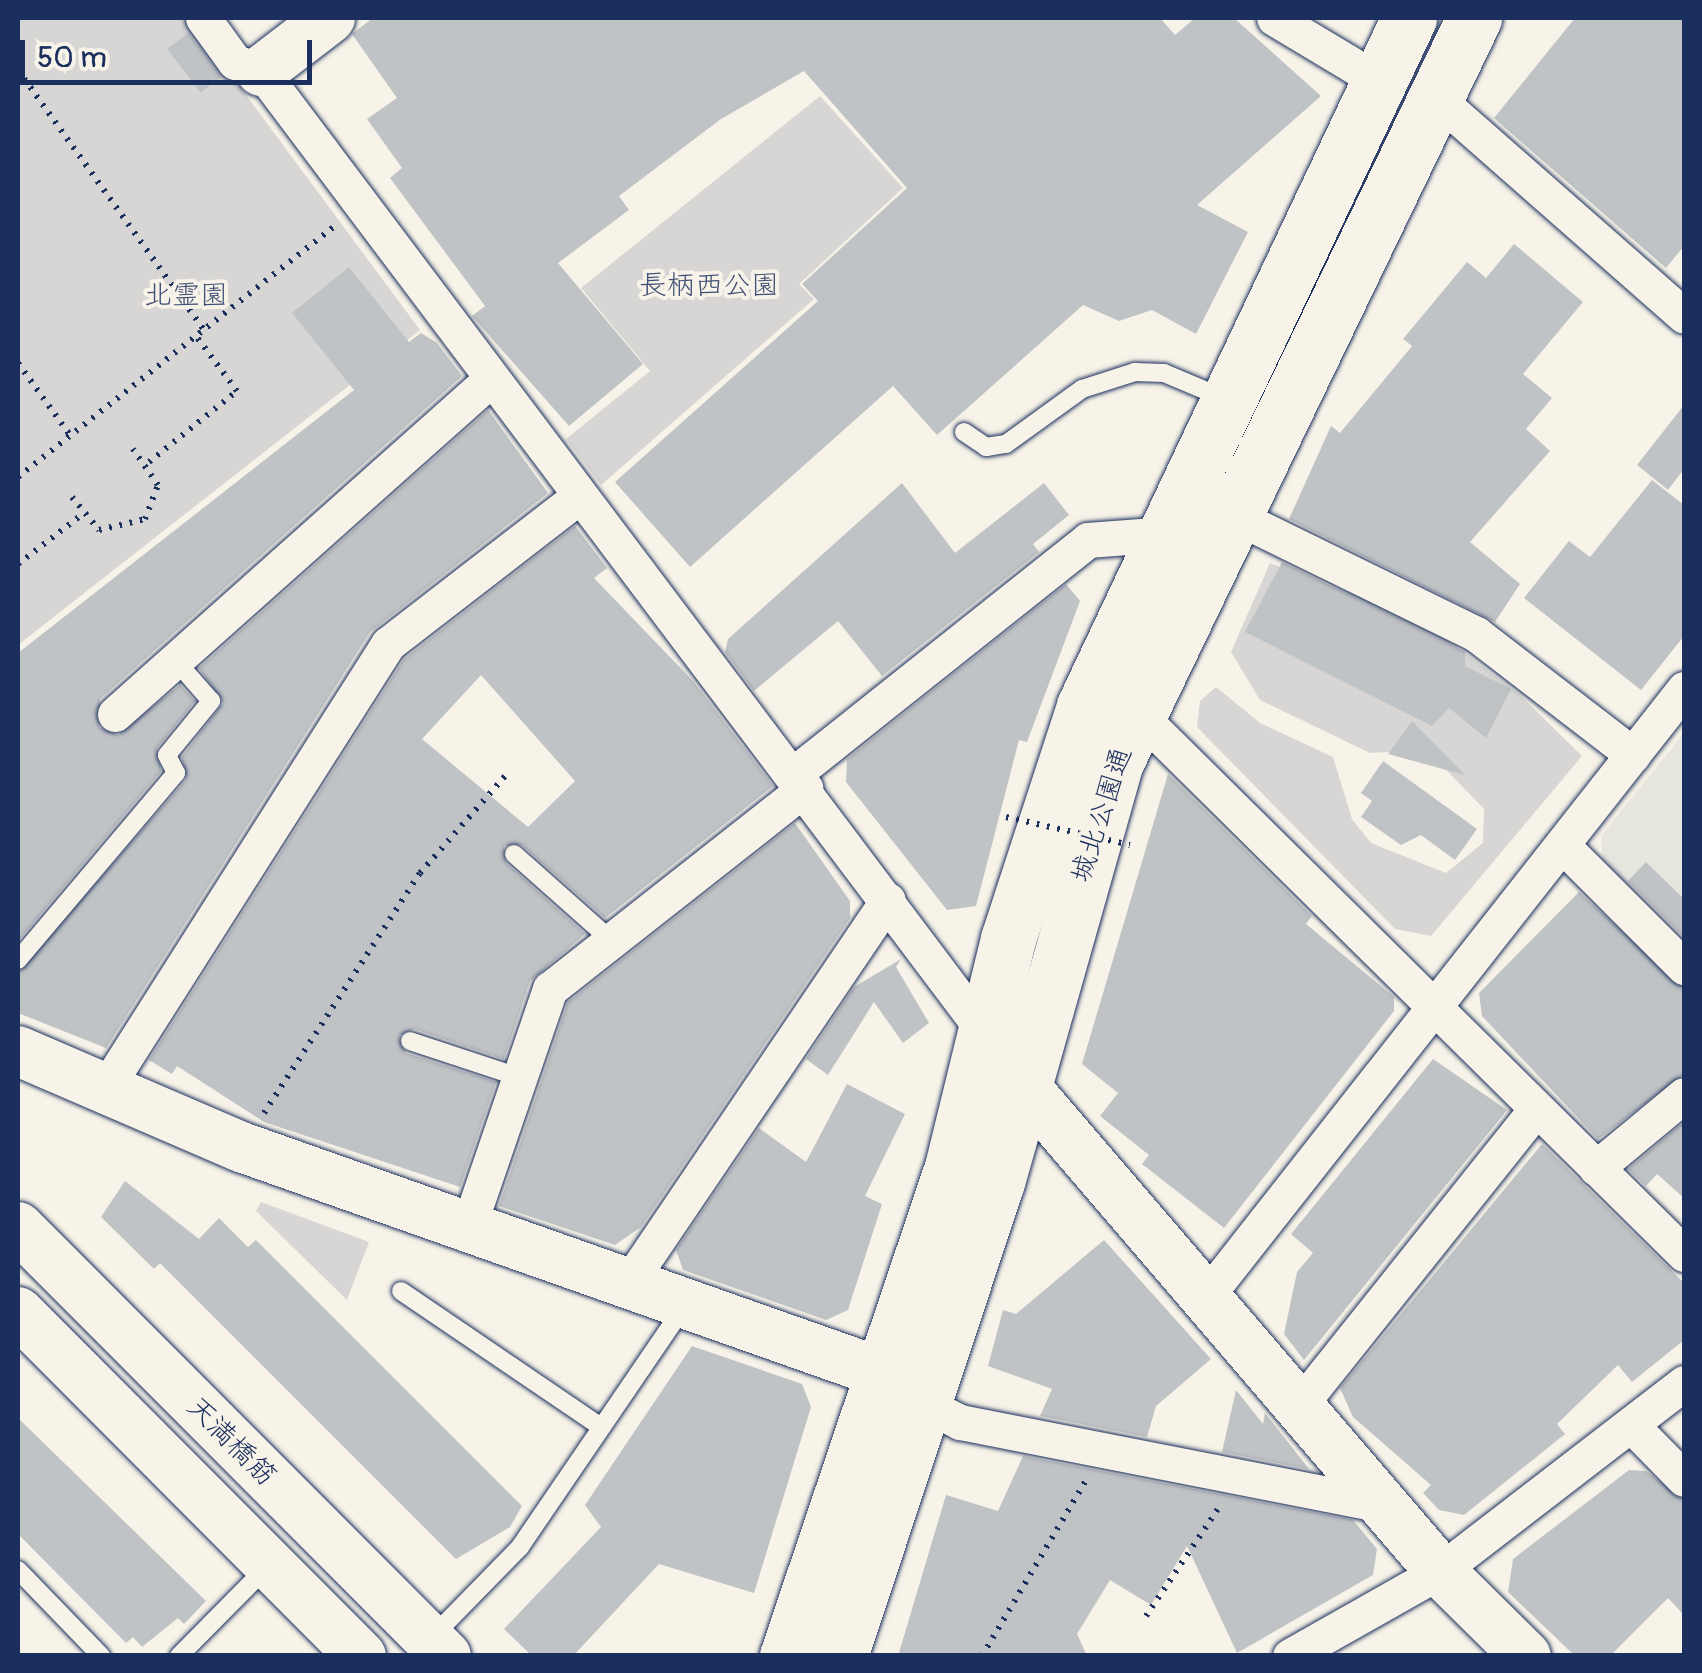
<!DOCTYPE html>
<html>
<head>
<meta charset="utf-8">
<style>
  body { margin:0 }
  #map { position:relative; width:1702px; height:1673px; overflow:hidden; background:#f7f3e8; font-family:Pangolin,"Klee One",sans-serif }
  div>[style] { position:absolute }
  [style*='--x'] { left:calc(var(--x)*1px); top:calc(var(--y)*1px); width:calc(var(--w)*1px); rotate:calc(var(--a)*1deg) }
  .built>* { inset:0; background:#e6e5de }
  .green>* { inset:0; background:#d7d6d4 }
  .building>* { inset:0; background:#c0c3c5; transform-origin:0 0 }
  .path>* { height:6px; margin-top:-3px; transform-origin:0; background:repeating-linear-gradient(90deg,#1b2f5e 0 2.5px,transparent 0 10.5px) }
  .roads { filter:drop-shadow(0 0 2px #1b2f5e) drop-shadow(0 0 2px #1b2f5e) }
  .lane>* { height:18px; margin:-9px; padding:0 9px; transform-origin:9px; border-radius:9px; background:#f7f3e8 }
  .street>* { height:35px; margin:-17.5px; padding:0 17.5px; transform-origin:17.5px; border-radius:17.5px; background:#f7f3e8 }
  .secondary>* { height:50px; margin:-25px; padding:0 25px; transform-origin:25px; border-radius:25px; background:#f7f3e8 }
  .primary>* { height:55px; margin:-27.5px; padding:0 27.5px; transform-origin:27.5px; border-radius:27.5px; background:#f7f3e8 }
  .path-bridge>* { height:6px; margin-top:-3px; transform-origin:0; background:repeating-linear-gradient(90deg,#1b2f5e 0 2.5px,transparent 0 10.5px) }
  span { translate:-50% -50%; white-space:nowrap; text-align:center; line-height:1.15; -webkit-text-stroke:8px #f7f3e8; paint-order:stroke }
  .park-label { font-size:28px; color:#415076 }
  .street-label { font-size:28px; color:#1b2f5e }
  .frame { position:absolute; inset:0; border:20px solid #1b2f5e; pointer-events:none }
  .scale { position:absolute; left:20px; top:40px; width:292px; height:45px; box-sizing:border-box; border:5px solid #1b2f5e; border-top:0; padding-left:12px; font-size:30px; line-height:35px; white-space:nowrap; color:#1b2f5e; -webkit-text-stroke:8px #f7f3e8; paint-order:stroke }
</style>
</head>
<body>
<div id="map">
  <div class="built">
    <div style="clip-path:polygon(1684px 733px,1684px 941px,1603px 860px,1601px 836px)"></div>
  </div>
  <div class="green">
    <div style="clip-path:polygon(18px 18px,189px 18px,420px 330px,18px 645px)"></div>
    <div style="clip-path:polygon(820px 96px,903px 188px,799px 284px,814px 299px,601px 485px,566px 439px,650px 371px,581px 288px)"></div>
    <div style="clip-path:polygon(1270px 563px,1419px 619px,1520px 695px,1582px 756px,1431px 936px,1395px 929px,1197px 727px,1200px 701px,1216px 687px,1260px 723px,1333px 757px,1352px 819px,1371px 843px,1446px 873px,1483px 843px,1484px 809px,1427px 750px,1370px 753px,1260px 700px,1231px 652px)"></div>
    <div style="clip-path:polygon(261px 1202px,369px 1242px,347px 1300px,256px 1211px)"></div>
  </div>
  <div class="building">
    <div style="clip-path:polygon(373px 18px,1160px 18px,1175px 35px,1195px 18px,1234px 18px,1321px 96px,1197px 205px,1248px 232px,1196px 334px,1152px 310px,1119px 321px,1083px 305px,937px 435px,893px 386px,690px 567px,615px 482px,818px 301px,802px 284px,907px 188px,804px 71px,721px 119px,619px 196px,629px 210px,558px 263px,643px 364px,569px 426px,472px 316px,485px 306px,390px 178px,402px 168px,367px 119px,397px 98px,352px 34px)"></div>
    <div style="clip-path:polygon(1575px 18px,1684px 18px,1684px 246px,1666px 268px,1494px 118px)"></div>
    <div style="left:188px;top:33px;width:55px;height:26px;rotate:53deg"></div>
    <div style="clip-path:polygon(1514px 244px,1583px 302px,1523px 374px,1552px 398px,1526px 429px,1550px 451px,1470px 542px,1520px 584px,1495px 622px,1289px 519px,1331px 426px,1340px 433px,1412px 346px,1403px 339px,1467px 262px,1486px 278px)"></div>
    <div style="clip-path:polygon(349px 267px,409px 342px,421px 333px,437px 343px,462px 376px,100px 699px,99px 727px,118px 735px,180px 685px,195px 701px,157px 748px,161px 771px,18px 941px,18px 653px,354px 390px,292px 313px)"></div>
    <div style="clip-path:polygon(1684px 405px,1684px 469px,1668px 490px,1637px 465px)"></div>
    <div style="clip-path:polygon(488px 410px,548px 493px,370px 632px,106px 1048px,18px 1013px,18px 972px,186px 780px,182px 757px,223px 703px,199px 668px)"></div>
    <div style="clip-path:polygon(1652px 480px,1684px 505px,1684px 636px,1641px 690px,1524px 598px,1569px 541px,1590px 557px)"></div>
    <div style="clip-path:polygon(902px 483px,955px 553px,1044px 483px,1069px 515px,1033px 544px,1039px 552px,882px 676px,838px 621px,754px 691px,725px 652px,728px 639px)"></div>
    <div style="clip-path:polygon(evenodd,575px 526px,607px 568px,594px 578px,693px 681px,773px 786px,605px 918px,522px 845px,504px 846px,506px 863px,585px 934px,530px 981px,504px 1059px,414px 1029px,399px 1036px,406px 1053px,496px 1082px,460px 1187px,264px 1122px,177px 1066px,172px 1074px,149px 1060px,404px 659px,575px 526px,481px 675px,575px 781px,528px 827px,422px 739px,481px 675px)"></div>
    <div style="clip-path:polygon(1282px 562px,1465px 652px,1465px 666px,1511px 689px,1486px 738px,1449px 708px,1432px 726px,1245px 632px)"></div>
    <div style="clip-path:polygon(1066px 584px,1080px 601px,1027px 742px,1019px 740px,976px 906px,947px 910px,846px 782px,847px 759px)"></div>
    <div style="clip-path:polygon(1412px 721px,1465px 775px,1388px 754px)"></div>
    <div style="clip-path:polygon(1383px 761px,1477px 829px,1455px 860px,1421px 835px,1401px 845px,1361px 817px,1372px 801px,1361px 793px)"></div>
    <div style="clip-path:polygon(1168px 774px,1312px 916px,1306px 924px,1394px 997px,1394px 1011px,1224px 1228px,1142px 1164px,1149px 1155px,1100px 1116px,1118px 1093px,1082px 1064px)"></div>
    <div style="clip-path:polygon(795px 823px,850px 901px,850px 918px,641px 1227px,615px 1245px,499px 1206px,568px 1002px)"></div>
    <div style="clip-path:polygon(1646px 862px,1684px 899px,1684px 937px,1628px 881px)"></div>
    <div style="clip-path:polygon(1579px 892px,1684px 988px,1684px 1074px,1598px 1139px,1482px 1016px,1479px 993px)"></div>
    <div style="clip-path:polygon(901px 959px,896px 967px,929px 1023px,903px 1043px,874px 1002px,828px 1075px,806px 1059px,854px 987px)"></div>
    <div style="clip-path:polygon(1433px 1059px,1507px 1110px,1304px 1360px,1284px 1334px,1297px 1272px,1313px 1253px,1291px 1234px)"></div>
    <div style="clip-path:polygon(847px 1084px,905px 1114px,865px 1196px,882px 1204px,848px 1310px,826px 1320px,683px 1270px,676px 1250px,759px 1128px,806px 1162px)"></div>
    <div style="clip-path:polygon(1684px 1122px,1684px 1198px,1657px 1174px,1646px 1186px,1628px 1169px)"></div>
    <div style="clip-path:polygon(1542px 1144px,1684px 1283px,1684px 1340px,1632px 1382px,1618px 1365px,1557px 1424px,1565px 1434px,1464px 1515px,1439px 1510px,1423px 1493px,1431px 1485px,1353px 1417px,1340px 1388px)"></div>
    <div style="clip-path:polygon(125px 1181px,199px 1239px,219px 1218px,248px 1247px,256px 1240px,522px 1506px,510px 1527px,456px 1559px,160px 1263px,154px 1269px,101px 1217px)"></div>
    <div style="clip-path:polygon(1104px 1240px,1211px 1359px,1156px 1406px,1147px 1437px,1040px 1416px,1052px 1389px,988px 1366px,1003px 1310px,1016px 1314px)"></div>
    <div style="clip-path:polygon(692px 1346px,802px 1384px,811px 1407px,754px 1593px,659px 1564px,573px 1656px,532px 1656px,504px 1629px,601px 1527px,585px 1505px)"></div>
    <div style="clip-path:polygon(1236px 1390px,1263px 1424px,1265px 1413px,1309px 1469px,1222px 1452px)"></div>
    <div style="clip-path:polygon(18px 1418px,206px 1601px,184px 1624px,178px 1618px,142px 1647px,133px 1637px,126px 1643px,18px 1534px)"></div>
    <div style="clip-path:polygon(1023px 1456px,1353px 1520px,1377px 1549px,1373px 1575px,1237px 1653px,1187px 1546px,1151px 1605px,1110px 1580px,1077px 1634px,1087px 1656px,898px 1656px,946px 1495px,998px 1511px)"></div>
    <div style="clip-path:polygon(1629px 1470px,1646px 1471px,1684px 1500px,1684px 1615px,1668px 1598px,1610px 1656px,1575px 1656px,1508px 1592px,1513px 1559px)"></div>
  </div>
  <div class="path">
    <div style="--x:18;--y:70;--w:320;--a:54.4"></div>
    <div style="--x:18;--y:363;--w:89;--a:54.2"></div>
    <div style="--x:149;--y:462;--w:113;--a:-38.9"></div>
    <div style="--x:237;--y:391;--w:69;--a:-126.7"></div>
    <div style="--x:18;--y:477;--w:404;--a:-38.4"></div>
    <div style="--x:72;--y:497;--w:43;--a:50.7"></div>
    <div style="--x:99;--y:530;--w:47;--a:-13.4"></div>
    <div style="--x:145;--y:519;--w:36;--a:-69"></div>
    <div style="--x:158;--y:485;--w:44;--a:-124.8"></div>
    <div style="--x:18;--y:564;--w:78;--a:-37.7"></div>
    <div style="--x:264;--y:1113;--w:286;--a:-57"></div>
    <div style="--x:420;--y:873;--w:133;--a:-48.7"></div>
    <div style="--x:1146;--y:1616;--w:129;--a:-56.1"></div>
    <div style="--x:982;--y:1656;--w:204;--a:-59.4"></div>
  </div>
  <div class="roads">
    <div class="lane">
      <div style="--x:964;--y:432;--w:27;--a:34"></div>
      <div style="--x:986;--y:447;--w:20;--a:-9"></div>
      <div style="--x:1006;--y:444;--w:94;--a:-35.9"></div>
      <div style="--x:1082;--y:389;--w:56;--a:-17.8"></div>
      <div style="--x:1135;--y:372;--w:29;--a:2"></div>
      <div style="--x:1164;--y:373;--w:67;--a:22.8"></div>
      <div style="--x:514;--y:854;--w:131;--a:41.6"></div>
      <div style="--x:18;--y:960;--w:245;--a:-49.8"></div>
      <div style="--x:176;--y:773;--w:20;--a:-117"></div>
      <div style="--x:167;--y:755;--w:70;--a:-50.8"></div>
      <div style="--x:211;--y:701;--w:53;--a:-131.2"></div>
      <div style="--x:410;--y:1041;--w:115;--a:18.3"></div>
      <div style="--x:401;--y:1291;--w:242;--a:34.2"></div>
      <div style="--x:18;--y:1570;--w:120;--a:46"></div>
      <div style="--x:432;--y:1637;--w:126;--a:-45.6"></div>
      <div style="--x:520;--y:1547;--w:293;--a:-55.7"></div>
      <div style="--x:179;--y:1656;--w:125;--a:-45.3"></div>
    </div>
    <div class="street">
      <div style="--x:203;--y:18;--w:54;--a:54"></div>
      <div style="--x:235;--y:62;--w:28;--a:19"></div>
      <div style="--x:261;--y:71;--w:1215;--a:53.03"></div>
      <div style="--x:1274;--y:18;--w:122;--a:31"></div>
      <div style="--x:1434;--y:96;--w:333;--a:41.3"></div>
      <div style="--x:1231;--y:514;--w:273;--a:26.1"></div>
      <div style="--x:1476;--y:634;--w:198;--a:37.6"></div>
      <div style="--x:115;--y:714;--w:504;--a:-41.7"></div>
      <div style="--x:1138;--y:714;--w:768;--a:44.68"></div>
      <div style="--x:795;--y:773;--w:374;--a:-38.5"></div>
      <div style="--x:1088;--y:540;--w:79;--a:-4.3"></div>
      <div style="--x:1562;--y:845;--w:173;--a:45"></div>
      <div style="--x:107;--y:1086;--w:524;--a:-57.55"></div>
      <div style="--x:388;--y:644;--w:240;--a:-37.7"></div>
      <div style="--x:1596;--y:1168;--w:114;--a:-39.7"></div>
      <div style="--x:468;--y:1228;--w:253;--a:-71.1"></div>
      <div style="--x:550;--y:989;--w:325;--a:-38.2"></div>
      <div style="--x:627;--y:1285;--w:465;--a:-55.9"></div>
      <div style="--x:1205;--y:1298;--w:775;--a:-51.81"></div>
      <div style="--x:910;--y:1397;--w:56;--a:26.6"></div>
      <div style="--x:960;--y:1422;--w:432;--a:11.1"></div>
      <div style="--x:1299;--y:1406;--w:379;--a:-51.4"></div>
      <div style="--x:1632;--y:1426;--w:74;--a:45.5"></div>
      <div style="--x:1290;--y:1656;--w:172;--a:-29.5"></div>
      <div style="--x:1440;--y:1571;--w:308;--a:-37.6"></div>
    </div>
    <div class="secondary">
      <div style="--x:261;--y:71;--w:87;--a:-37.5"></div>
      <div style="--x:18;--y:1051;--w:243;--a:23.3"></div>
      <div style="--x:241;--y:1147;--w:683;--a:19.42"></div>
      <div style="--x:1025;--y:1087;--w:638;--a:49.39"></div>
      <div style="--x:1440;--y:1571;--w:121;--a:44.7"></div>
      <div style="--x:18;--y:1227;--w:606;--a:45.07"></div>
      <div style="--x:18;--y:1312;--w:486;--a:45.1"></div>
    </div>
    <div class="primary">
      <div style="--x:787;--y:1656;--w:516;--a:-71.35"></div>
      <div style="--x:952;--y:1167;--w:235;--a:-76.2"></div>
      <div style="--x:1008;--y:939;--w:245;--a:-71.9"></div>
      <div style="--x:1084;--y:706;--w:761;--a:-64.71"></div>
      <div style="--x:840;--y:1656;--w:499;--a:-71.7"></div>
      <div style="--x:997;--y:1182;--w:437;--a:-74.2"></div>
      <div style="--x:1116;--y:762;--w:826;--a:-64.3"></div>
    </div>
  </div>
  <div class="path-bridge">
    <div style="--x:1006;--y:817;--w:127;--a:12.7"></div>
  </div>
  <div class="park-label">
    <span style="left:709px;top:286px">長柄西公園</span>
    <span style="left:186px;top:296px">北霊園</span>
  </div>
  <div class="street-label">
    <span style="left:1102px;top:815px;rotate:-72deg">城北公園通</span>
    <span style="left:231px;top:1442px;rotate:45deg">天満橋筋</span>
  </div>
  <div class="frame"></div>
  <div class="scale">50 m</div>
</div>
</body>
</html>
